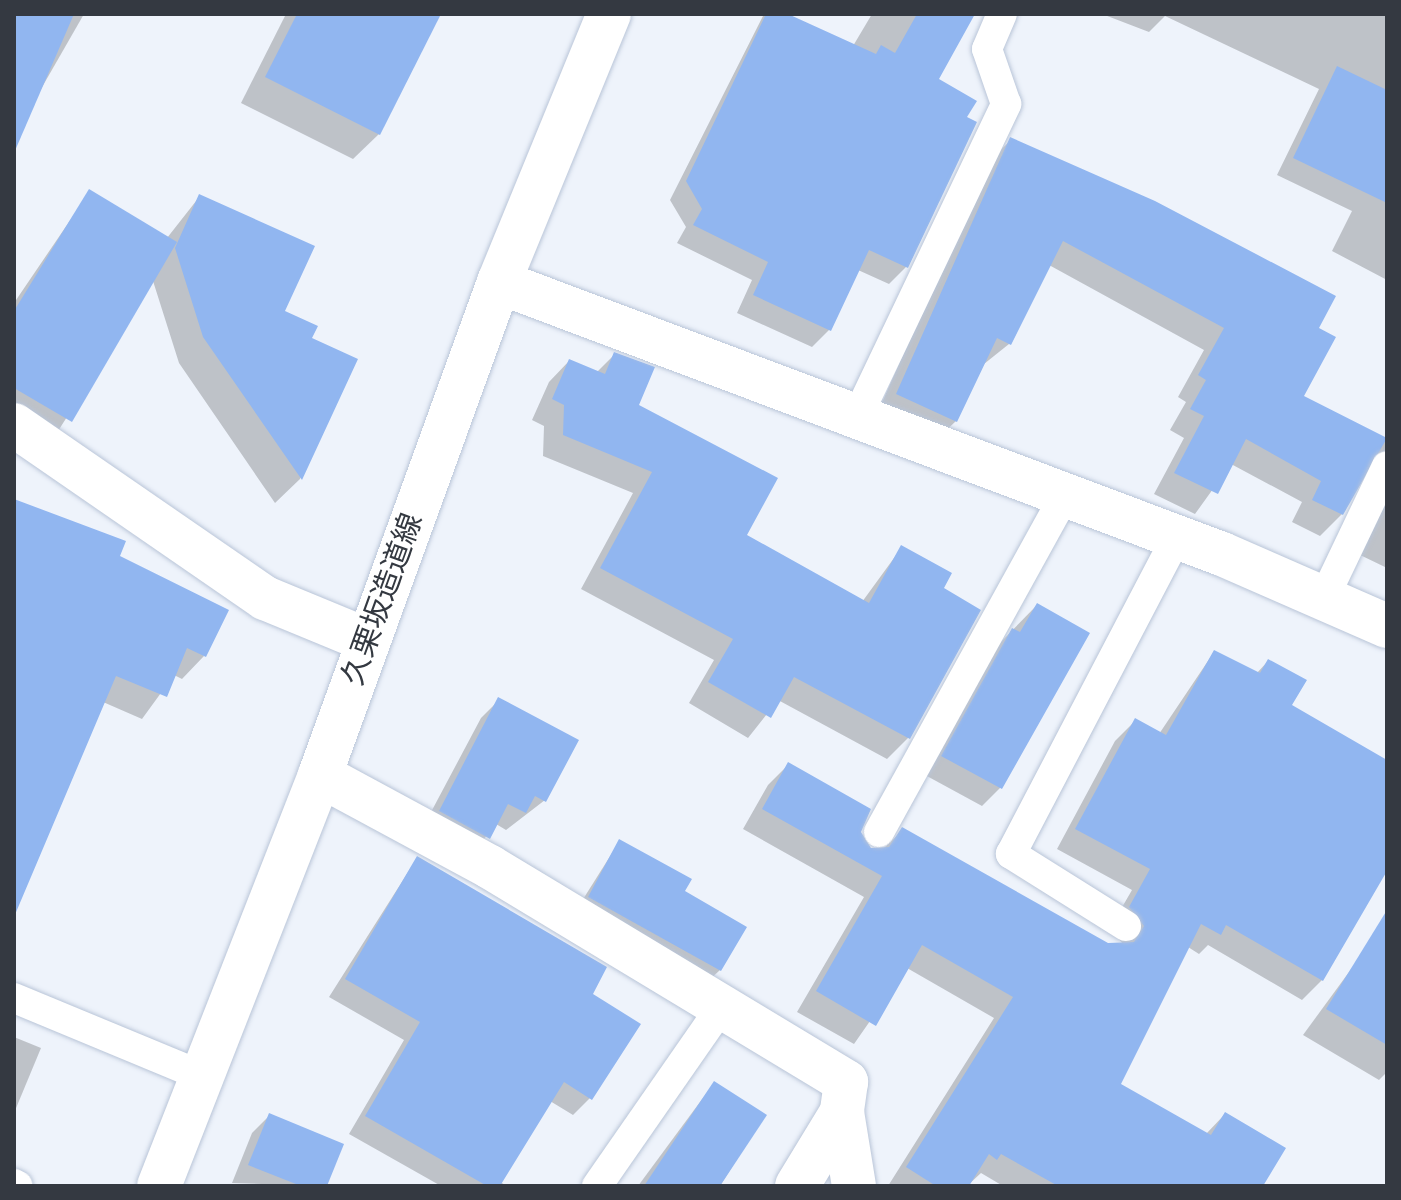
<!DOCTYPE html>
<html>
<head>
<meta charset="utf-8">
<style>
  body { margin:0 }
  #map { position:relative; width:1401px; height:1200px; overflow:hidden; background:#eef3fb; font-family:Cabin,"Noto Sans JP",sans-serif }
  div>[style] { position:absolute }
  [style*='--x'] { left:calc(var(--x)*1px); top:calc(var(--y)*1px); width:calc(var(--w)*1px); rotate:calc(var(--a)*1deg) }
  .shadow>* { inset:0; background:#0003 }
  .building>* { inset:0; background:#91b6f0 }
  .roads { filter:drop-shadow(0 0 2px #b9c5d8) drop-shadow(0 0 2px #b9c5d8) }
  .lane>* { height:30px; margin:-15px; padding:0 15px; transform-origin:15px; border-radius:15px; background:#fff }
  .street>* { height:44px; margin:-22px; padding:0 22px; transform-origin:22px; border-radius:22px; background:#fff }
  .secondary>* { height:44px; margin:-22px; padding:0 22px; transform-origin:22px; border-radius:22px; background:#fff }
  span { translate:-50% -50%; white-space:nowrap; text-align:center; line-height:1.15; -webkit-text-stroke:8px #fff; paint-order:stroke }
  .street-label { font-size:30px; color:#343941 }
  .frame { position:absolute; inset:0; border:16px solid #343941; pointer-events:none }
</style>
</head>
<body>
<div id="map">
  <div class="shadow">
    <div style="clip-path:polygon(14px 14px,84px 14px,14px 136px)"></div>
    <div style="clip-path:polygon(286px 14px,429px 14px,379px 134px,353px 159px,241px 103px)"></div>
    <div style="clip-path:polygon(764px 14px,783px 14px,853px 46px,872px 14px,973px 14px,936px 80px,964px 118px,906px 267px,889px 284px,858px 270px,829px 330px,812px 347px,737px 313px,752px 280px,677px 243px,686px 227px,670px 200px)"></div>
    <div style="clip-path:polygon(1102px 14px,1387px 14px,1387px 280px,1332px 251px,1352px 211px,1277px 175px,1319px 89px,1165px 16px,1149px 32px)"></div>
    <div style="clip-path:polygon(1011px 140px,1316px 328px,1301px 397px,1387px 440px,1387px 568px,1356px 553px,1373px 470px,1361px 474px,1342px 514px,1320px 536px,1292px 522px,1302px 502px,1231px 464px,1195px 514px,1154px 494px,1184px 438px,1170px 430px,1186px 402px,1178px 397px,1204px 350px,1049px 265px,1009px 344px,984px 364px,956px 421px,934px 442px,876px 416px,989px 161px)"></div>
    <div style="clip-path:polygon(90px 191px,167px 238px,200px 196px,282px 312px,309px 339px,355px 360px,300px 479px,275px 503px,179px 363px,153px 281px,53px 439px,14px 415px,14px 303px)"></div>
    <div style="clip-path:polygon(615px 354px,636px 405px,744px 536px,862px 602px,902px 547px,941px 589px,978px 610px,908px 738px,887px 759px,778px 700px,748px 738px,689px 703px,714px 660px,581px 589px,633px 493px,543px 456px,544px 426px,532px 420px,549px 382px,569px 361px,596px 373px)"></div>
    <div style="clip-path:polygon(14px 506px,118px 557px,204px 656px,182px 679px,174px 675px,142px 719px,103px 702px,14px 911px)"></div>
    <div style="clip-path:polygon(1037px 605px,1000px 788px,982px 806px,925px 775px,995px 648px)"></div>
    <div style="clip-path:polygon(1214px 652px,1256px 674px,1268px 661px,1289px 706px,1387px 792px,1387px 868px,1322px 980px,1302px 1000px,1208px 945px,1199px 954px,1188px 947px,1119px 1085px,1206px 1134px,1225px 1114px,1260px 1186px,1003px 1186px,981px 1173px,967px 1186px,888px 1186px,994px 1018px,907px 968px,854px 1044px,797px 1012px,864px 897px,743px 829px,768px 785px,788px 765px,870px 850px,883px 849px,903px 830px,1107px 945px,1123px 944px,1110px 928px,1132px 890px,1057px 849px,1115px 741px,1135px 721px,1159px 734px)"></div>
    <div style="clip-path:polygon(499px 700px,545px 800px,506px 830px,496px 824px,471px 855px,422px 829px,481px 718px)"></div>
    <div style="clip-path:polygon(619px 842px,683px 892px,720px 970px,705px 984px,575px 912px)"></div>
    <div style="clip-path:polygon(417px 858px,590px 1098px,573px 1115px,550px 1101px,500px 1182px,507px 1186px,441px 1186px,349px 1134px,404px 1040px,329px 997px)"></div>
    <div style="clip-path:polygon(1360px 957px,1387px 972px,1387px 1072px,1379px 1080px,1303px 1035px)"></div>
    <div style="clip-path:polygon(14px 1037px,41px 1048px,14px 1113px)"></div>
    <div style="clip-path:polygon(714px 1083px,764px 1116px,720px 1186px,638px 1186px)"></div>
    <div style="clip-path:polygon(270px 1115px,324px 1186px,232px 1183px,252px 1133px)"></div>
  </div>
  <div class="building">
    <div style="clip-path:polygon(14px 14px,74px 14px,14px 153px)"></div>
    <div style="clip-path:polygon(297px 14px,441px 14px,380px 135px,265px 77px)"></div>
    <div style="clip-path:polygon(766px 14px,788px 14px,876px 54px,881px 45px,895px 53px,917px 14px,975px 14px,939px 79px,977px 101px,967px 117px,977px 122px,908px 268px,869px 250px,831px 331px,753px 295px,768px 262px,693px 225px,702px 209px,686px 181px)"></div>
    <div style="clip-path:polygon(1337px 66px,1387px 90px,1387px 203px,1293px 158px)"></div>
    <div style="clip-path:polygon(1010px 137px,1155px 201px,1336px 296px,1319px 328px,1336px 337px,1304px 396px,1387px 438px,1343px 515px,1312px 500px,1321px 481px,1246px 439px,1218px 494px,1174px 473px,1204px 416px,1190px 409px,1206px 380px,1198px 375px,1224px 328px,1063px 241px,1011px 345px,997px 338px,957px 422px,896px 394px)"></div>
    <div style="clip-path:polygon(89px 189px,177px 242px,72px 422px,14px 388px,14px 311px)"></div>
    <div style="clip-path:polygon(199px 194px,315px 246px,285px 311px,318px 326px,312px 338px,358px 359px,302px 480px,203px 337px,175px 248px)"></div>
    <div style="clip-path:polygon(614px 352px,655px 367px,639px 405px,778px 478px,747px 535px,869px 603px,901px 545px,952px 573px,944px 588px,981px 610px,910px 739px,794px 677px,771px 718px,708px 682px,733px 639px,600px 568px,652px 472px,563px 435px,564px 405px,552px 399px,569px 359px,605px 374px)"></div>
    <div style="clip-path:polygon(14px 499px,126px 541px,120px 556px,229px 610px,206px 657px,187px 648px,167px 697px,116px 676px,14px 917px)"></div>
    <div style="clip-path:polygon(1037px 603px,1090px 633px,1002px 789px,941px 756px,1012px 628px,1020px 632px)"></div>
    <div style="clip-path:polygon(1214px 650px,1260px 673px,1268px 659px,1307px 680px,1292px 705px,1387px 760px,1387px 871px,1323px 981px,1226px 925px,1221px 935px,1201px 924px,1121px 1084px,1211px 1135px,1225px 1112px,1286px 1148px,1263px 1186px,1058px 1186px,1001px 1154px,997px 1160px,989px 1154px,969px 1186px,936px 1186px,906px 1167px,1013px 997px,922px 945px,876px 1026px,816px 991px,882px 876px,762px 809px,788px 762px,871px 809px,861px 832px,871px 848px,889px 847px,902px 827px,1108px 943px,1134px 942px,1144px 926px,1129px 907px,1150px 869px,1075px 829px,1135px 718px,1166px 735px)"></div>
    <div style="clip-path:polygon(498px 697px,579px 740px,546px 802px,535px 796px,526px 813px,508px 804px,490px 839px,439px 811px)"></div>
    <div style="clip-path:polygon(619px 839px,692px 879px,685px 891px,747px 927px,721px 971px,588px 897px)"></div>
    <div style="clip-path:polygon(417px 856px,607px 967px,593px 994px,641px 1024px,592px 1100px,564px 1082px,500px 1186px,487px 1186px,365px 1116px,420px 1022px,345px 979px)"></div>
    <div style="clip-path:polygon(1387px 910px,1387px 1045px,1326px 1009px)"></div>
    <div style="clip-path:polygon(714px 1081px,767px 1115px,720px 1186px,644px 1186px)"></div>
    <div style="clip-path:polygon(269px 1113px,344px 1144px,327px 1186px,301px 1186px,248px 1165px)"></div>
  </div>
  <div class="roads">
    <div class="lane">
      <div style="--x:857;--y:417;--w:347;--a:-64.5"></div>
      <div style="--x:1006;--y:104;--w:58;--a:-109.1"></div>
      <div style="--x:987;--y:49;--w:38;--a:-67"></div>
      <div style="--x:1324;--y:598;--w:146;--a:-64.5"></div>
      <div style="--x:879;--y:832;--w:385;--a:-61.1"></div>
      <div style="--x:1126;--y:926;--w:136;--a:-147.9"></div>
      <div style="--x:1011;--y:854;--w:358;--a:-62.4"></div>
      <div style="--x:14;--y:998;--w:204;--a:22.5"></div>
      <div style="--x:14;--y:1184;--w:4;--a:27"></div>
      <div style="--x:597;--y:1186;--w:219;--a:-55.2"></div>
    </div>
    <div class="street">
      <div style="--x:499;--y:282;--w:772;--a:20.62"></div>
      <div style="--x:1222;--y:554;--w:180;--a:23.6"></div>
      <div style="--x:14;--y:425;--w:305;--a:34.6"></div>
      <div style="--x:265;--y:598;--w:110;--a:22.4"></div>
      <div style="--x:320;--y:775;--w:193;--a:28.4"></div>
      <div style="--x:490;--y:867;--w:416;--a:31.1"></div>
      <div style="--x:846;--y:1082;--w:30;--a:98"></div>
      <div style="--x:842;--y:1112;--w:75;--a:80.8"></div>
      <div style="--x:797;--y:1186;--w:87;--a:-58.7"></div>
    </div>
    <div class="secondary">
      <div style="--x:159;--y:1186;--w:441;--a:-68.6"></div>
      <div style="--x:320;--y:775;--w:524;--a:-70.04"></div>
      <div style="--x:499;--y:282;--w:290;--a:-67.7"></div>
    </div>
  </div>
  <div class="street-label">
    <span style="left:382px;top:599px;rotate:-70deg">久栗坂造道線</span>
  </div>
  <div class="frame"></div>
</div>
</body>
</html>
